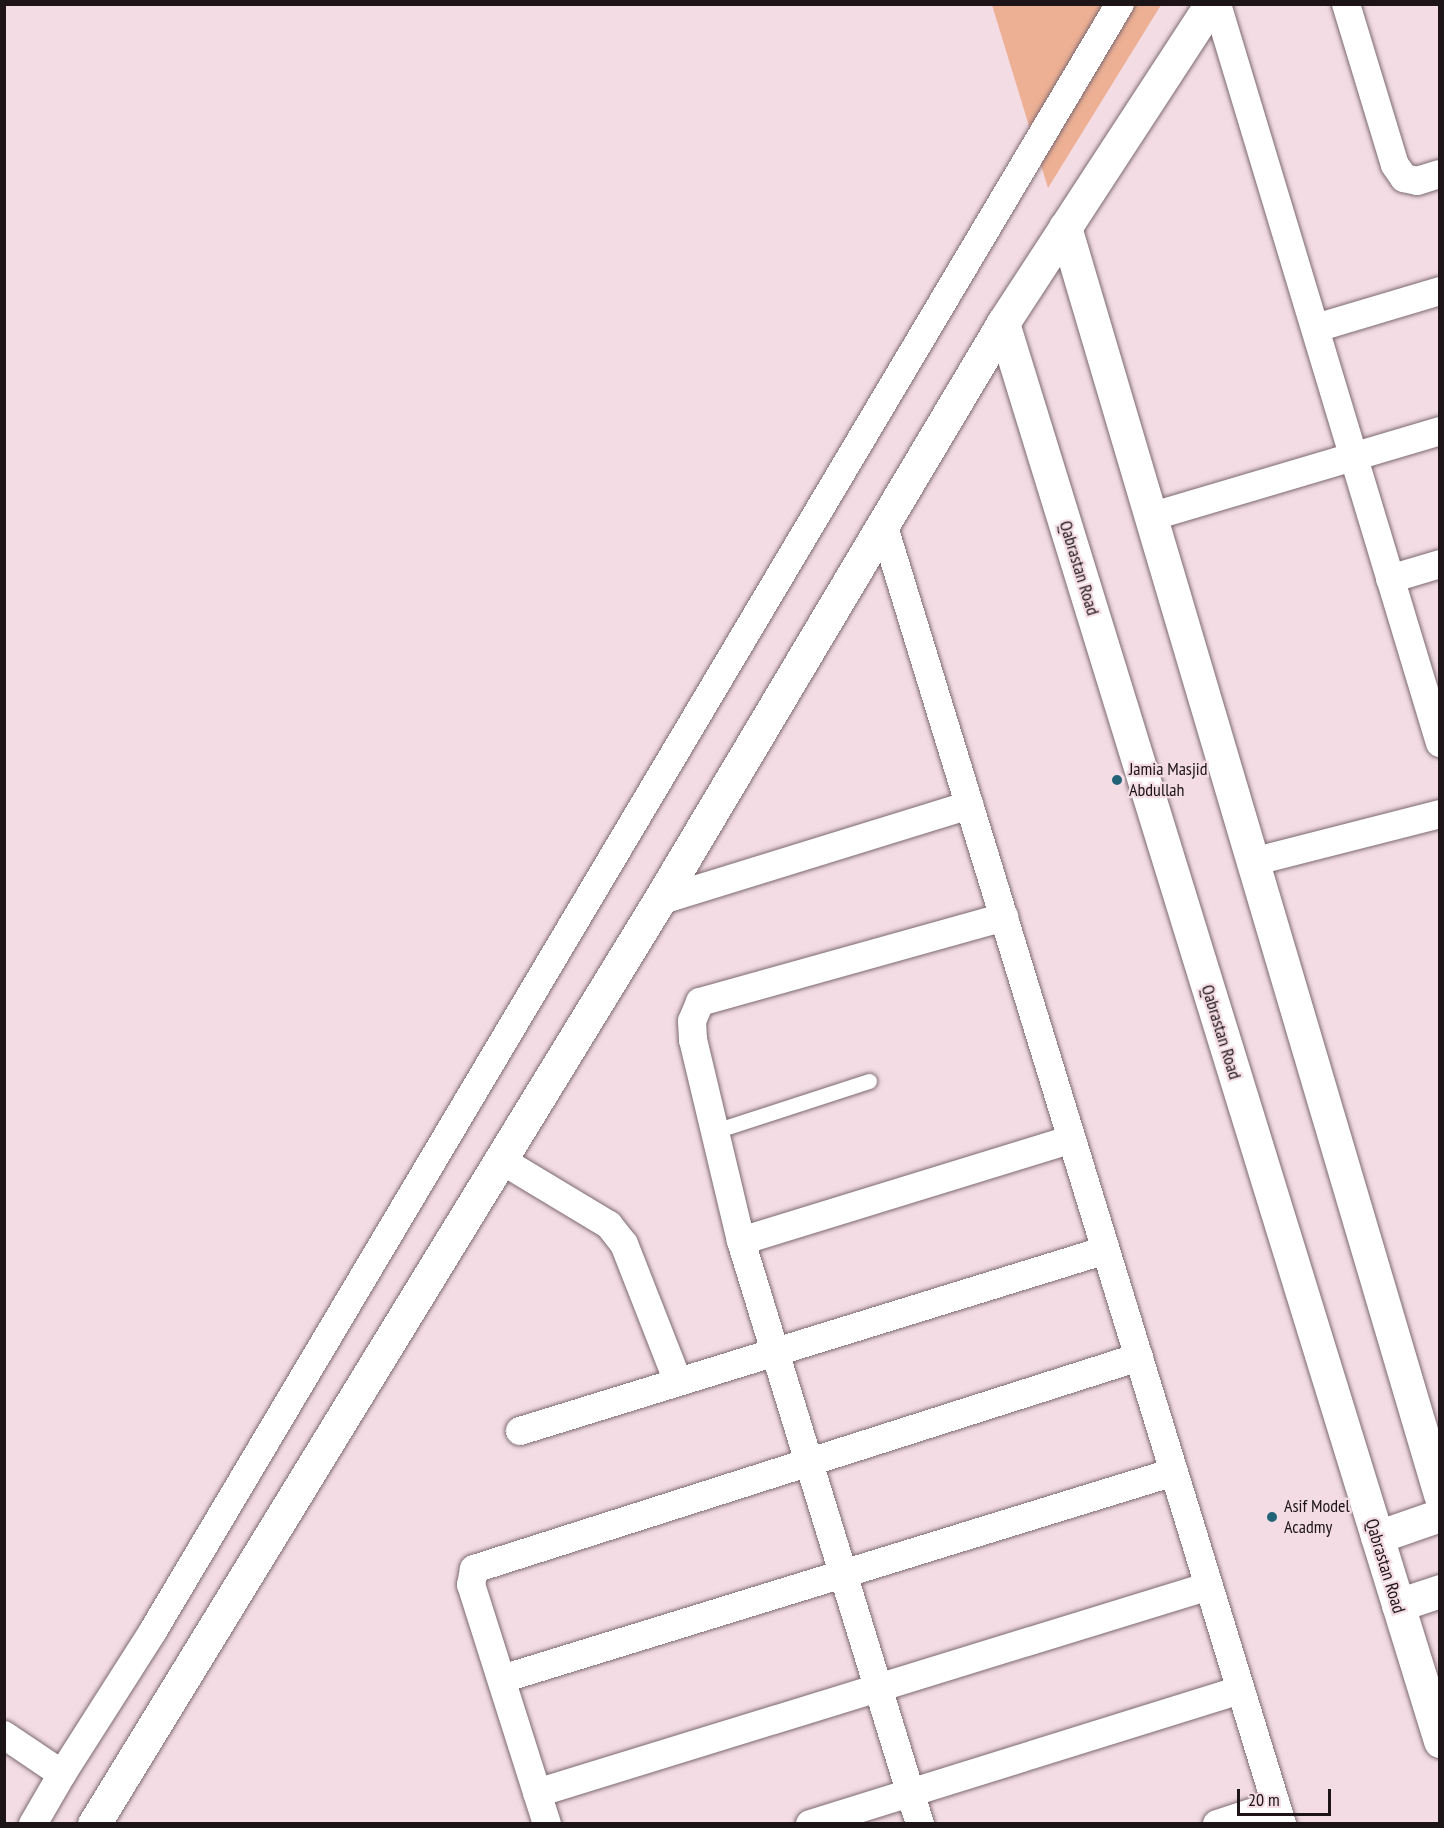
<!DOCTYPE html>
<html>
<head>
<meta charset="utf-8">
<style>
  body { margin:0 }
  #map { position:relative; width:1444px; height:1828px; overflow:hidden; background:#f3dce4; font-family:"PT Sans Narrow",sans-serif }
  div>[style] { position:absolute }
  [style*='--x'] { left:calc(var(--x)*1px); top:calc(var(--y)*1px); width:calc(var(--w)*1px); rotate:calc(var(--a)*1deg) }
  .green>* { inset:0; background:#edb094 }
  .roads { filter:drop-shadow(0 0 2px #7d6971) drop-shadow(0 0 2px #7d6971) }
  .service>* { height:15px; margin:-7.5px; padding:0 7.5px; transform-origin:7.5px; border-radius:7.5px; background:#fff }
  .minor>* { height:28px; margin:-14px; padding:0 14px; transform-origin:14px; border-radius:14px; background:#fff }
  .tertiary>* { height:33px; margin:-16.5px; padding:0 16.5px; transform-origin:16.5px; border-radius:16.5px; background:#fff }
  .dots>* { width:16px; height:16px; translate:-50% -50%; box-sizing:border-box; border:3px solid #f3dce4; border-radius:50% }
  span { translate:-50% -50%; white-space:nowrap; text-align:center; line-height:1.15; -webkit-text-stroke:4.5px #f3dce4; paint-order:stroke }
  .street-label { font-size:18px; color:#1c1417 }
  .poi-label { font-size:18px; color:#1c1417 }
  .left { translate:0 -50%; text-align:left }
  .frame { position:absolute; inset:0; border:6px solid #1c1417; pointer-events:none }
  .scale { position:absolute; left:1237px; top:1789px; width:94px; height:27px; box-sizing:border-box; border:3px solid #1c1417; border-top:0; padding-left:8px; font-size:18px; line-height:21px; white-space:nowrap; color:#1c1417; -webkit-text-stroke:4px #f3dce4; paint-order:stroke }
</style>
</head>
<body>
<div id="map">
  <div class="green">
    <div style="clip-path:polygon(992px 5px,1161px 5px,1048px 188px)"></div>
  </div>
  <div class="roads">
    <div class="service">
      <div style="--x:715;--y:1131;--w:162;--a:-18"></div>
    </div>
    <div class="minor">
      <div style="--x:1217;--y:4;--w:772;--a:73.21"></div>
      <div style="--x:1346;--y:4;--w:168;--a:73.1"></div>
      <div style="--x:1395;--y:165;--w:16;--a:55"></div>
      <div style="--x:1404;--y:178;--w:13;--a:13"></div>
      <div style="--x:1417;--y:181;--w:24;--a:-17"></div>
      <div style="--x:1316;--y:328;--w:129;--a:-16.6"></div>
      <div style="--x:1150;--y:517;--w:302;--a:-16.5"></div>
      <div style="--x:884;--y:527;--w:1357;--a:72.94"></div>
      <div style="--x:1390;--y:579;--w:52;--a:-16.7"></div>
      <div style="--x:1252;--y:862;--w:194;--a:-14.3"></div>
      <div style="--x:659;--y:901;--w:325;--a:-17.2"></div>
      <div style="--x:501;--y:1160;--w:126;--a:31"></div>
      <div style="--x:609;--y:1225;--w:24;--a:52"></div>
      <div style="--x:624;--y:1244;--w:148;--a:68.6"></div>
      <div style="--x:741;--y:1241;--w:346;--a:-17.1"></div>
      <div style="--x:520;--y:1431;--w:613;--a:-17.16"></div>
      <div style="--x:502;--y:1679;--w:703;--a:-17.12"></div>
      <div style="--x:4;--y:1735;--w:70;--a:33.9"></div>
      <div style="--x:62;--y:1774;--w:58;--a:120.1"></div>
      <div style="--x:62;--y:1774;--w:169;--a:-57.5"></div>
      <div style="--x:153;--y:1631;--w:1893;--a:-59.28"></div>
      <div style="--x:537;--y:1793;--w:703;--a:-17.12"></div>
      <div style="--x:547;--y:1824;--w:251;--a:-107.6"></div>
      <div style="--x:471;--y:1585;--w:16;--a:-79"></div>
      <div style="--x:474;--y:1569;--w:698;--a:-17.68"></div>
      <div style="--x:810;--y:1824;--w:451;--a:-17.3"></div>
      <div style="--x:920;--y:1824;--w:610;--a:-107.07"></div>
      <div style="--x:741;--y:1241;--w:207;--a:-103.4"></div>
      <div style="--x:693;--y:1040;--w:19;--a:-93"></div>
      <div style="--x:692;--y:1021;--w:21;--a:-67"></div>
      <div style="--x:700;--y:1002;--w:316;--a:-15.6"></div>
      <div style="--x:1217;--y:1824;--w:62;--a:-17.9"></div>
    </div>
    <div class="tertiary">
      <div style="--x:1065;--y:227;--w:1322;--a:73.52"></div>
      <div style="--x:1003;--y:323;--w:1484;--a:72.87"></div>
      <div style="--x:1377;--y:1537;--w:67;--a:-19.2"></div>
      <div style="--x:1398;--y:1605;--w:44;--a:-18.4"></div>
      <div style="--x:94;--y:1824;--w:1082;--a:-58.53"></div>
      <div style="--x:659;--y:901;--w:673;--a:-59.24"></div>
      <div style="--x:1003;--y:323;--w:381;--a:-56.9"></div>
    </div>
  </div>
  <div class="dots">
    <div style="left:1117px;top:780px;background:#236378"></div>
    <div style="left:1272px;top:1517px;background:#236378"></div>
  </div>
  <div class="street-label">
    <span style="left:1079px;top:568px;rotate:73deg">Qabrastan Road</span>
    <span style="left:1221px;top:1032px;rotate:73deg">Qabrastan Road</span>
    <span style="left:1385px;top:1566px;rotate:73deg">Qabrastan Road</span>
  </div>
  <div class="poi-label">
    <span class="left" style="left:1129px;top:780px">Jamia Masjid<br>Abdullah</span>
    <span class="left" style="left:1284px;top:1517px">Asif Model<br>Acadmy</span>
  </div>
  <div class="frame"></div>
  <div class="scale">20 m</div>
</div>
</body>
</html>
